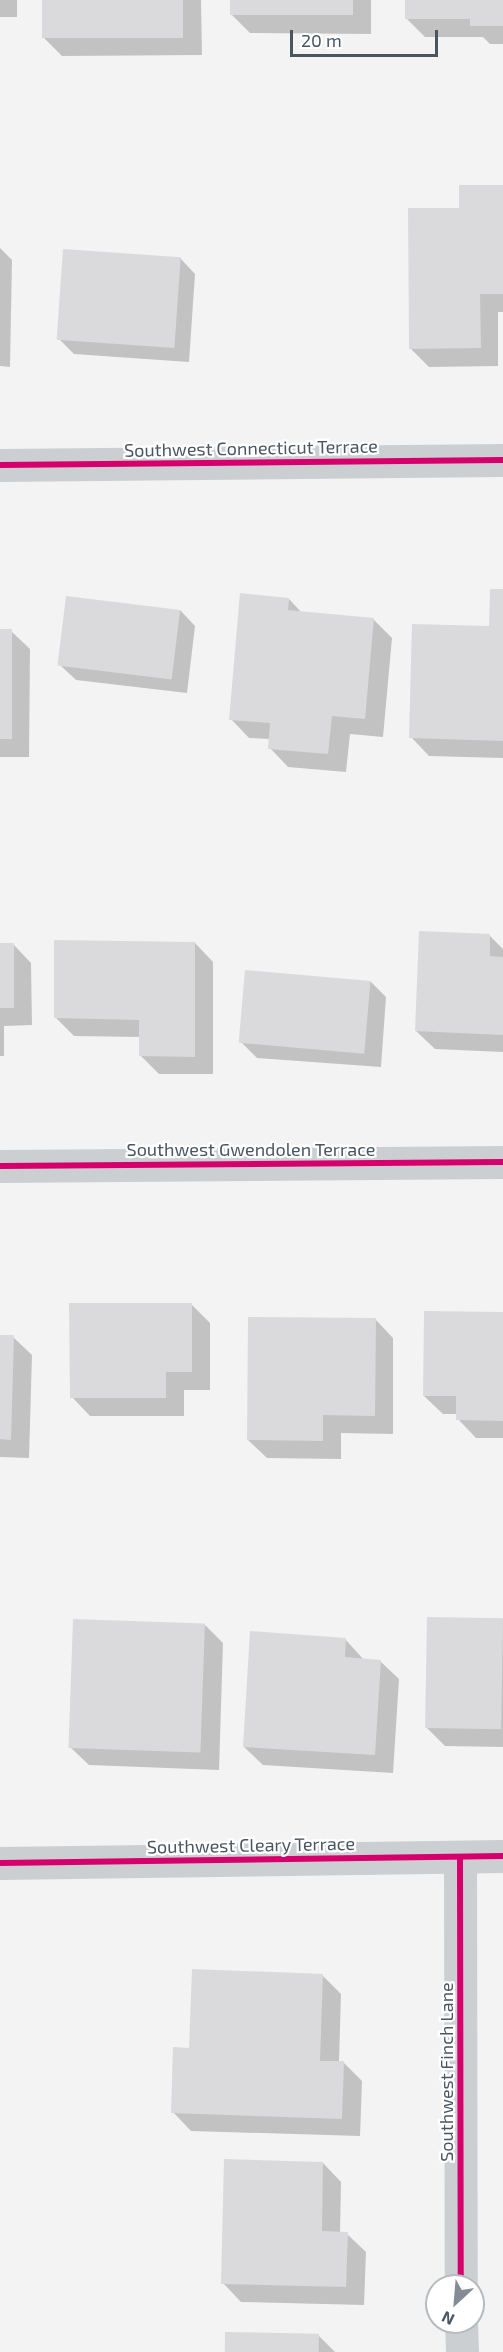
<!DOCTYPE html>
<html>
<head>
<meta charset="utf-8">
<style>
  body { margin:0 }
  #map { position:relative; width:503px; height:2352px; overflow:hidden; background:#f4f3f3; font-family:"Exo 2",sans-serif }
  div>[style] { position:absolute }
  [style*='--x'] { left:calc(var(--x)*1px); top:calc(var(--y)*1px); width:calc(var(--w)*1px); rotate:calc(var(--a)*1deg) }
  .shadow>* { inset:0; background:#0003; transform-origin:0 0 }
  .building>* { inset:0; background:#dadadc; transform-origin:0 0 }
  .minor>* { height:33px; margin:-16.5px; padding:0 16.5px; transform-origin:16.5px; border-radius:16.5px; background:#cccfd2 }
  .cycleway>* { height:6px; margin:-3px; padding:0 3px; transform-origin:3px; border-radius:3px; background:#d6006c }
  span { translate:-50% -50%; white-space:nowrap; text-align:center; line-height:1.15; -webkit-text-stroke:4.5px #fff; paint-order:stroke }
  .street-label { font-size:18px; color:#485662 }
  .north { position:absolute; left:425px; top:2274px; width:60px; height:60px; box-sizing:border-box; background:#fff; border:2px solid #b6bbc0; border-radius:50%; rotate:206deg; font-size:16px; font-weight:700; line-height:24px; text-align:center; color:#485662 }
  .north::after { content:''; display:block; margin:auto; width:21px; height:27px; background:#848d95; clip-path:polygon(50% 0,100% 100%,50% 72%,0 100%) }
  .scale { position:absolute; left:290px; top:30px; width:148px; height:27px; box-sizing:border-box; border:3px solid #485662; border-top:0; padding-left:8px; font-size:18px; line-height:21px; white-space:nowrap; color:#485662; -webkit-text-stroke:4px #fff; paint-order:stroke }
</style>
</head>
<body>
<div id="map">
  <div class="shadow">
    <div style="left:0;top:0;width:17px;height:17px"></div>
    <div style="clip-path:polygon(43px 0,201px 0,202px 55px,62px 56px,44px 38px)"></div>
    <div style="clip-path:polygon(232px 0,371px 0,371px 34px,250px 33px,231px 14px)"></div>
    <div style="clip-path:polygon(406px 0,503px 0,503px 44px,490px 44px,483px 37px,425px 37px,406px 18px)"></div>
    <div style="clip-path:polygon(503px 187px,503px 312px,498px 312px,498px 366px,429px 367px,410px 348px,461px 210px)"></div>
    <div style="clip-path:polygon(0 248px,12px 260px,10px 367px,0 366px)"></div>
    <div style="clip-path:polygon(180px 258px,195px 274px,189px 362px,74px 354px,59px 339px)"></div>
    <div style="clip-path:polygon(503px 591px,503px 758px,429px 756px,411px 737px,491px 627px)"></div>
    <div style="clip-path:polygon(289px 599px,302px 613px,374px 620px,392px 638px,383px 737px,350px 734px,346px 772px,288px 767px,270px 748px,270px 739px,249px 738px,231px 719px)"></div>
    <div style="clip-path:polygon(180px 610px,195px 626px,187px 693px,76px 680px,60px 665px)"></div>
    <div style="clip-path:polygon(0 631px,11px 631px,30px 649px,29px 757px,0 757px)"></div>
    <div style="clip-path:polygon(489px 935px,503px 949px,503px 1052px,435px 1049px,416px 1031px)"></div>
    <div style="clip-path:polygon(195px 943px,213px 962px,213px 1074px,159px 1074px,140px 1055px,141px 1037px,74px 1036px,55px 1017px)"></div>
    <div style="clip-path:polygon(0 944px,13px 944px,31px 963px,32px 1025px,4px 1026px,4px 1056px,0 1056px)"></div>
    <div style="clip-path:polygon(370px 981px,386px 997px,381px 1067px,257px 1058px,241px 1042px)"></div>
    <div style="clip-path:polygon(192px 1305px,210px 1323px,210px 1390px,184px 1390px,184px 1416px,90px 1416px,72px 1397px)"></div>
    <div style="clip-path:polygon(503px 1314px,503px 1438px,476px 1438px,458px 1419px,458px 1414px,443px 1414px,424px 1396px)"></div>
    <div style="clip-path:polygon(375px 1319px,393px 1338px,393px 1434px,341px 1433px,341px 1459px,267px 1458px,248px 1440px)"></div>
    <div style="clip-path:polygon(0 1336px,13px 1337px,32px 1355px,29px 1458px,0 1457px)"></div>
    <div style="clip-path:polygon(503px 1619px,503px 1747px,445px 1746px,427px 1728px)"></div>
    <div style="clip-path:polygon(205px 1625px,223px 1643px,219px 1770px,89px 1765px,70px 1747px)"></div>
    <div style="clip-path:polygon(345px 1639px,364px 1660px,380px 1661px,399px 1679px,393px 1773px,263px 1765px,244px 1747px)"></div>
    <div style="clip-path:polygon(323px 1976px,341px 1994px,339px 2062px,343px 2062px,362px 2081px,360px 2136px,191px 2131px,173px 2112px,191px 2049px)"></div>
    <div style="clip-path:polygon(323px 2163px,341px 2182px,340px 2233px,347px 2234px,366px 2252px,364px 2305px,241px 2302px,223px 2283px)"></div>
    <div style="clip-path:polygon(318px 2335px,335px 2352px,226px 2352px)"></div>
  </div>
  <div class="building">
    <div style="left:42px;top:0;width:141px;height:38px"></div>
    <div style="left:230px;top:0;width:123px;height:15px"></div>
    <div style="clip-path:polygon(405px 0,503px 0,503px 26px,470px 26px,470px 19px,405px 19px)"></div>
    <div style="clip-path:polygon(459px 185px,503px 185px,503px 294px,480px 294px,481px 348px,409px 349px,408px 208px,459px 208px)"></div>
    <div style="left:63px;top:249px;width:118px;height:91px;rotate:4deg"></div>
    <div style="clip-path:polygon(490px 589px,503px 589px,503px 741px,409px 738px,412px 624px,489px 626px)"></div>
    <div style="clip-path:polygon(240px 593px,289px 598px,288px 610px,374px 618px,365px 719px,332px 716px,328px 754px,268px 749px,270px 723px,229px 720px)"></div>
    <div style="left:66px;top:596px;width:115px;height:70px;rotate:7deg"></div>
    <div style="left:0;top:629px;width:12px;height:110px"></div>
    <div style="clip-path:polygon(419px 931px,490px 934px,490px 956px,503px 957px,503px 1035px,415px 1031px)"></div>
    <div style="clip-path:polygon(54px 940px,195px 942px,195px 1057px,139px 1056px,139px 1020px,54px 1018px)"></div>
    <div style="left:0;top:943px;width:14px;height:65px"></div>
    <div style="left:245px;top:970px;width:126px;height:73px;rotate:5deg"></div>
    <div style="clip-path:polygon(69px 1303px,192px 1303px,192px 1372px,166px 1372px,166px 1398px,70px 1398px)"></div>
    <div style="clip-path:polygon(424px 1311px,503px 1312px,503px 1421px,456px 1420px,456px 1396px,423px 1396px)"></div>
    <div style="clip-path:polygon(248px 1317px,376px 1318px,375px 1416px,323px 1415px,323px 1441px,247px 1440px)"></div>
    <div style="clip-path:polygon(0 1335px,14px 1335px,11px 1440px,0 1439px)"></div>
    <div style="left:427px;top:1617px;width:76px;height:111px;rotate:1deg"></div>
    <div style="left:73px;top:1619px;width:132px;height:129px;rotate:2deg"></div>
    <div style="clip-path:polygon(250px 1631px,346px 1638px,345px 1657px,381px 1660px,375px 1755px,243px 1747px)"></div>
    <div style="clip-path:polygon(192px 1969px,323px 1974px,320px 2061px,344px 2061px,342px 2119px,171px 2113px,173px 2047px,189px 2048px)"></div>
    <div style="clip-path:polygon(224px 2159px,323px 2162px,322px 2231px,348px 2232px,346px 2287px,221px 2284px)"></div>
    <div style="left:225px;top:2332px;width:94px;height:20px;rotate:1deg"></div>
  </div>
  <div class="minor">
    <div style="--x:0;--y:465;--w:503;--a:-0.57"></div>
    <div style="--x:0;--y:1166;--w:503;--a:-0.46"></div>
    <div style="--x:460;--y:1857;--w:429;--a:89.9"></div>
    <div style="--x:0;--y:1863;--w:503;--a:-0.8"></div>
    <div style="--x:461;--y:2322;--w:30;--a:88"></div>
  </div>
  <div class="cycleway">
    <div style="--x:0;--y:465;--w:503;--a:-0.57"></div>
    <div style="--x:0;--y:1166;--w:503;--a:-0.46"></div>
    <div style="--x:460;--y:1857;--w:429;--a:89.9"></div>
    <div style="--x:0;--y:1863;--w:503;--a:-0.8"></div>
  </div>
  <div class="street-label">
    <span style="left:251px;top:448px;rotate:-1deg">Southwest Connecticut Terrace</span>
    <span style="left:251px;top:1149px">Southwest Gwendolen Terrace</span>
    <span style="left:251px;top:1845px;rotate:-1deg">Southwest Cleary Terrace</span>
    <span style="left:446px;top:2072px;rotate:-90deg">Southwest Finch Lane</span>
  </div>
  <div class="north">N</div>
  <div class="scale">20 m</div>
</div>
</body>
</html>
